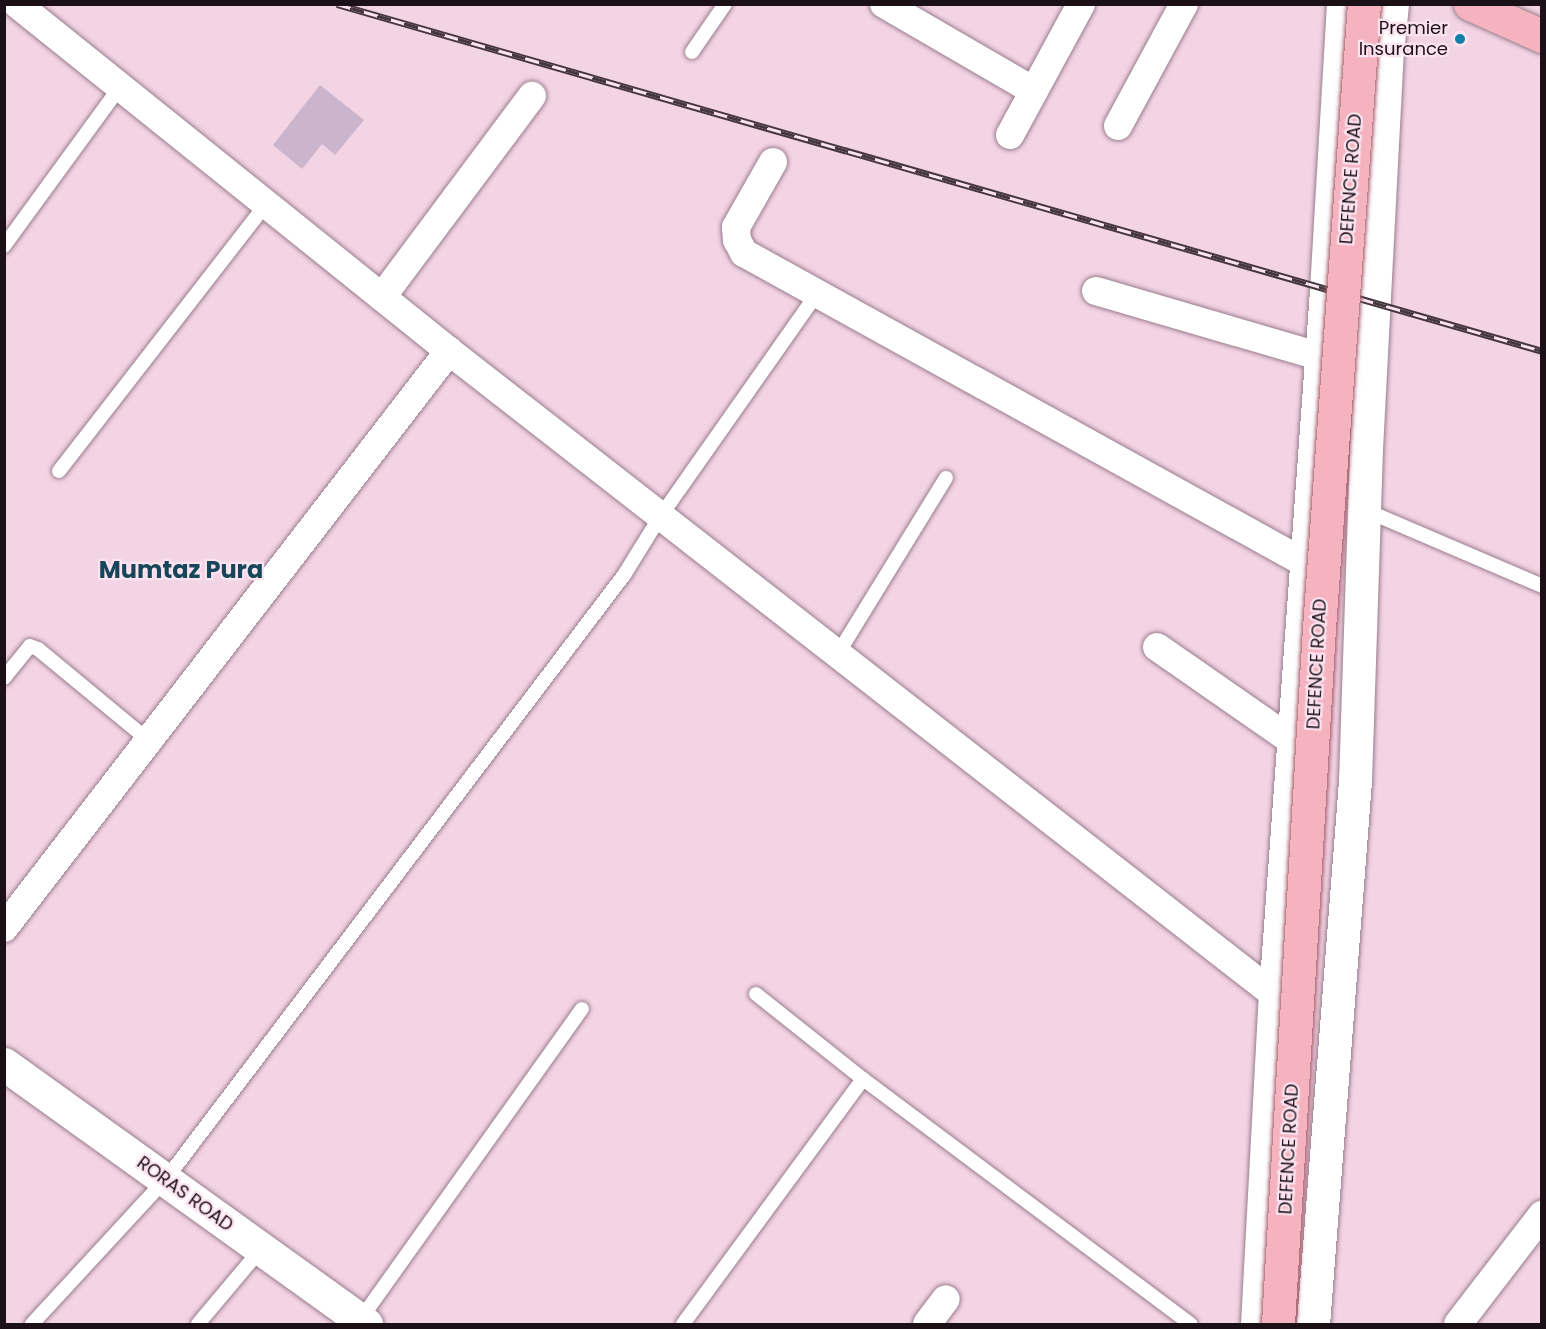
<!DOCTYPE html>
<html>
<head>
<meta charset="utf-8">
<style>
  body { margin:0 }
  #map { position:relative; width:1546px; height:1329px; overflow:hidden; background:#f3d4e4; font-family:Poppins,sans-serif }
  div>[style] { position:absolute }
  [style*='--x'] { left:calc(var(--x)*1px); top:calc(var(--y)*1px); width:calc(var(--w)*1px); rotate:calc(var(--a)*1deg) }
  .building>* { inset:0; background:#cab5cd }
  .roads { filter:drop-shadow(0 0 2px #997d8c) drop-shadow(0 0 2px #997d8c) }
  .lane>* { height:14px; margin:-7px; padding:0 7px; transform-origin:7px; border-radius:7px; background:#fff }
  .street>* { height:28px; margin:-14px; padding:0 14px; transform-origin:14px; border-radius:14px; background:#fff }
  .secondary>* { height:33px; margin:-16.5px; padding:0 16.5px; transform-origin:16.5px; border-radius:16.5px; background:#fff }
  .primary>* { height:33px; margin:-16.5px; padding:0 16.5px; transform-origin:16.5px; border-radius:16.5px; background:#f5b3c0 }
  .rail>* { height:7px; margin-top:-3.5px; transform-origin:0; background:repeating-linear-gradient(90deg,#fce3f0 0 14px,#46373f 0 28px); box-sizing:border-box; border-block:2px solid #46373f }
  .bridges { filter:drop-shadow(0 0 2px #a45969) drop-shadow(0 0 2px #a45969) }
  .primary-bridge>* { height:33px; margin:-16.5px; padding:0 16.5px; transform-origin:16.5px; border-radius:16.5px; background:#f5b3c0 }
  .dots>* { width:16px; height:16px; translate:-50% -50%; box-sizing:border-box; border:3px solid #fce3f0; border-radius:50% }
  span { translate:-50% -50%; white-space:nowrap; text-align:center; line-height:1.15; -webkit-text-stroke:4.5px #fce3f0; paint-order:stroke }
  .poi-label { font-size:18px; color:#1b1016 }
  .right { translate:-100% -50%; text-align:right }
  .street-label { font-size:18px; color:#1b1016 }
  .district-label { font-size:24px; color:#174559; font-weight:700 }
  .frame { position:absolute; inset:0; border:6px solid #1b1016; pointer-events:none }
</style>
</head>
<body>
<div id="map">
  <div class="building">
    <div style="clip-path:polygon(320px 85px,364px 120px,335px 155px,322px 144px,302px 169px,273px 145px)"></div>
  </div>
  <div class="roads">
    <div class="lane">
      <div style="--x:692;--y:52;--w:58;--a:-55.5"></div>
      <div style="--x:4;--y:246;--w:197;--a:-53.9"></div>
      <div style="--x:59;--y:471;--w:338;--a:-52.2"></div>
      <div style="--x:1365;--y:510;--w:193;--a:23.2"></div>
      <div style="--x:837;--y:655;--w:208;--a:-58.4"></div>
      <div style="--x:4;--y:678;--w:41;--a:-50.9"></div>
      <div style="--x:30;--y:646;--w:9;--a:21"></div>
      <div style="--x:38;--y:649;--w:143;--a:39.6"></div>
      <div style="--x:756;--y:994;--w:137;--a:38.5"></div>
      <div style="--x:863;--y:1079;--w:409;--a:36.8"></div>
      <div style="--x:360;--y:1320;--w:382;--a:-54.5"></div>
      <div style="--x:32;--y:1324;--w:197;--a:-47.3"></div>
      <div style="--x:166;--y:1179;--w:758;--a:-52.83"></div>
      <div style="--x:624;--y:575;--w:68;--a:-58.2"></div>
      <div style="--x:660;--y:517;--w:275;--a:-54.9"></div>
      <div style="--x:198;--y:1324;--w:98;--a:-50"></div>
      <div style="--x:683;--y:1324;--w:304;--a:-53.7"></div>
    </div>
    <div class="street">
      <div style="--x:17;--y:4;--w:554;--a:38.77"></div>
      <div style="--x:449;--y:351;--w:1047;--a:37.94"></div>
      <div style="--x:884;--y:4;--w:173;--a:30.1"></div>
      <div style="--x:1118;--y:126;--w:139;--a:-61.6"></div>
      <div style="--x:1010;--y:135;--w:149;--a:-61.5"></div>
      <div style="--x:773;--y:162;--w:75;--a:119.6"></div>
      <div style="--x:736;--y:227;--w:13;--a:86"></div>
      <div style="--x:737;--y:240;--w:15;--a:62"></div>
      <div style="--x:744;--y:253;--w:641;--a:28.92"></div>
      <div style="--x:1096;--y:291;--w:234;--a:16.3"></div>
      <div style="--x:382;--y:297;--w:251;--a:-53.3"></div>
      <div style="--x:1157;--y:647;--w:165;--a:34.8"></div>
      <div style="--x:4;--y:928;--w:729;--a:-52.36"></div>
      <div style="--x:927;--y:1324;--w:31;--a:-53"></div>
      <div style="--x:1458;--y:1324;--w:138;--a:-52.4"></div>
    </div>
    <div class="secondary">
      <div style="--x:4;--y:1064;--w:446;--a:35.7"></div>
      <div style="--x:1257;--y:1324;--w:329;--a:-86.9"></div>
      <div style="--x:1275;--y:995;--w:707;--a:-85.86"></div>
      <div style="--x:1326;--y:290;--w:287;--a:-86.6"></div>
      <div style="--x:1313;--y:1324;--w:545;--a:-85.58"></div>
      <div style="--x:1355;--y:781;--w:332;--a:-88.1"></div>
      <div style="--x:1366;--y:449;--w:388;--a:-87"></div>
      <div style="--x:1386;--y:62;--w:58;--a:-84.1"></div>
    </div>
    <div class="primary">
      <div style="--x:1470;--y:4;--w:79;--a:24"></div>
    </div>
  </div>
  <div class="rail">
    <div style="--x:337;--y:4;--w:1254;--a:16.06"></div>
  </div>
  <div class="bridges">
    <div class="primary-bridge">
      <div style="--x:1278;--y:1324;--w:697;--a:-86.63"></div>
      <div style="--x:1319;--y:628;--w:626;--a:-85.88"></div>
    </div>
  </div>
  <div class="dots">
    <div style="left:1460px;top:39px;background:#117fa7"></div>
  </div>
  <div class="poi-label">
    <span class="right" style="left:1448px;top:39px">Premier<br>Insurance</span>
  </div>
  <div class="street-label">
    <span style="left:1351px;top:179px;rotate:-86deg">DEFENCE ROAD</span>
    <span style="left:1317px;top:664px;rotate:-87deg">DEFENCE ROAD</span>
    <span style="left:1289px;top:1149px;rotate:-87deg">DEFENCE ROAD</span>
    <span style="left:185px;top:1194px;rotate:36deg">RORAS ROAD</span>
  </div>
  <div class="district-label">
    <span style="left:181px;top:570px">Mumtaz Pura</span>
  </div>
  <div class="frame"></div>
</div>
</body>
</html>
